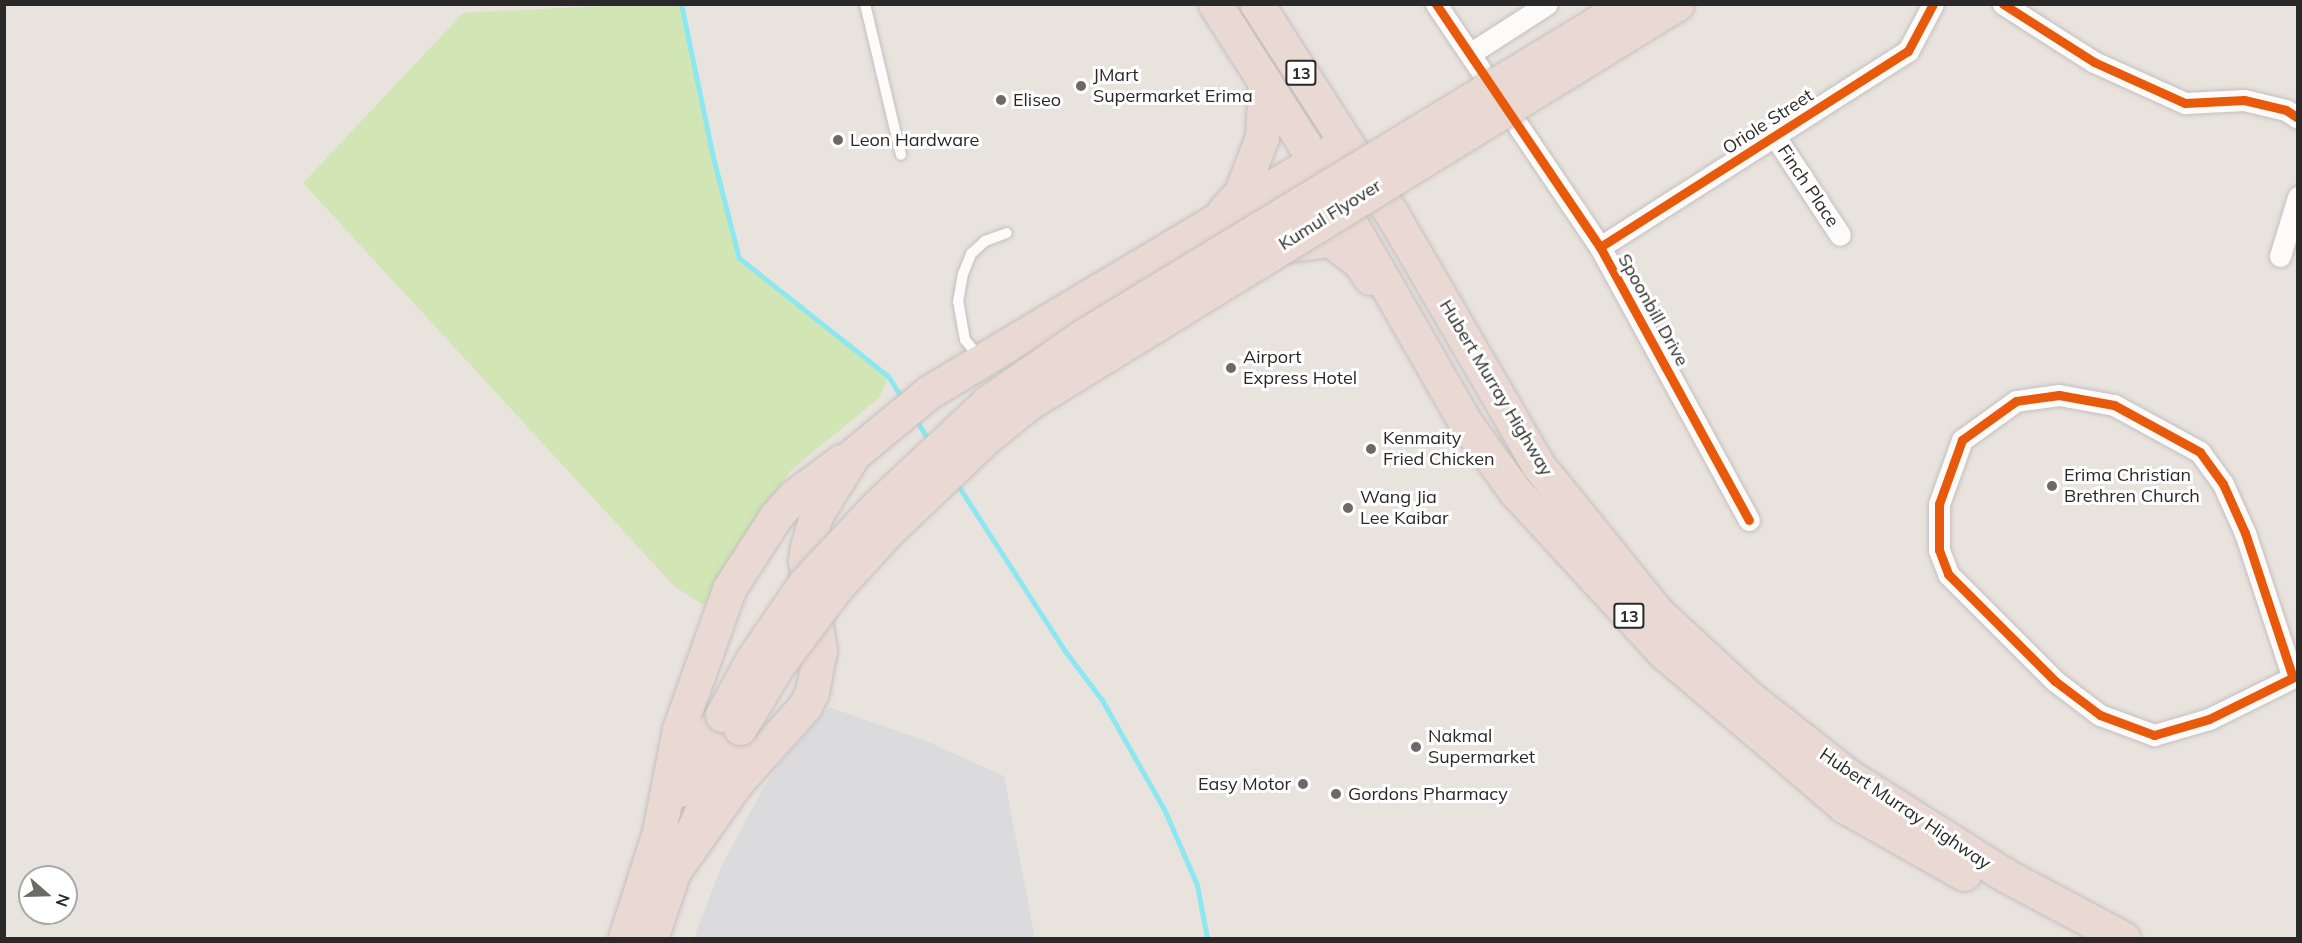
<!DOCTYPE html>
<html>
<head>
<meta charset="utf-8">
<style>
  body { margin:0 }
  #map { position:relative; width:2302px; height:943px; overflow:hidden; background:#e9e3de; font-family:Mulish,sans-serif }
  div>[style] { position:absolute }
  [style*='--x'] { left:calc(var(--x)*1px); top:calc(var(--y)*1px); width:calc(var(--w)*1px); rotate:calc(var(--a)*1deg) }
  .airport>* { inset:0; background:#dbdbde }
  .green>* { inset:0; background:#d1e6b4 }
  .stream>* { height:5px; margin:-2.5px; padding:0 2.5px; transform-origin:2.5px; border-radius:2.5px; background:#8ce7f0 }
  .roads { filter:drop-shadow(0 0 2px #c2c0c0) drop-shadow(0 0 2px #c2c0c0) }
  .lane>* { height:10px; margin:-5px; padding:0 5px; transform-origin:5px; border-radius:5px; background:#fcfbfa }
  .street>* { height:21px; margin:-10.5px; padding:0 10.5px; transform-origin:10.5px; border-radius:10.5px; background:#fcfbfa }
  .highway>* { height:33px; margin:-16.5px; padding:0 16.5px; transform-origin:16.5px; border-radius:16.5px; background:#e9d9d2 }
  .bridges { filter:drop-shadow(0 0 2px #c4c2c0) drop-shadow(0 0 2px #c4c2c0) }
  .highway-bridge>* { height:33px; margin:-16.5px; padding:0 16.5px; transform-origin:16.5px; border-radius:16.5px; background:#e9d9d2 }
  .cycleway>* { height:9px; margin:-4.5px; padding:0 4.5px; transform-origin:4.5px; border-radius:4.5px; background:#e8590c }
  .dots>* { width:16px; height:16px; translate:-50% -50%; box-sizing:border-box; border:3px solid #fff; border-radius:50% }
  span { translate:-50% -50%; white-space:nowrap; text-align:center; line-height:1.15; -webkit-text-stroke:6px #fff; paint-order:stroke }
  .shield-label span { padding:2px 4px; background:#fff; border:2px solid; border-radius:4px; -webkit-text-stroke-width:0 }
  .shield-label { font-size:16px; color:#292929; font-weight:700 }
  .poi-label { font-size:18px; color:#292929 }
  .left { translate:0 -50%; text-align:left }
  .right { translate:-100% -50%; text-align:right }
  .street-label { font-size:18px; color:#292929 }
  .frame { position:absolute; inset:0; border:6px solid #292929; pointer-events:none }
  .north { position:absolute; left:18px; top:865px; width:60px; height:60px; box-sizing:border-box; background:#fff; border:2px solid #a9a9a9; border-radius:50%; rotate:110deg; font-size:16px; font-weight:700; line-height:24px; text-align:center; color:#292929 }
  .north::after { content:''; display:block; margin:auto; width:21px; height:27px; background:#6c6a68; clip-path:polygon(50% 0,100% 100%,50% 72%,0 100%) }
</style>
</head>
<body>
<div id="map">
  <div class="airport">
    <div style="clip-path:polygon(829px 707px,926px 741px,1004px 776px,1035px 938px,694px 938px,721px 867px,761px 792px,779px 764px)"></div>
  </div>
  <div class="green">
    <div style="clip-path:polygon(617px 5px,681px 5px,713px 157px,739px 258px,888px 376px,880px 397px,790px 471px,704px 605px,675px 587px,303px 183px,463px 13px)"></div>
  </div>
  <div class="stream">
    <div style="--x:681;--y:4;--w:156;--a:78.2"></div>
    <div style="--x:713;--y:157;--w:104;--a:75.6"></div>
    <div style="--x:739;--y:258;--w:190;--a:38.4"></div>
    <div style="--x:888;--y:376;--w:28;--a:58"></div>
    <div style="--x:915;--y:418;--w:27;--a:59"></div>
    <div style="--x:955;--y:481;--w:202;--a:57.1"></div>
    <div style="--x:1065;--y:651;--w:61;--a:52.9"></div>
    <div style="--x:1102;--y:700;--w:125;--a:60.4"></div>
    <div style="--x:1164;--y:809;--w:83;--a:66.5"></div>
    <div style="--x:1197;--y:885;--w:54;--a:79.3"></div>
  </div>
  <div class="roads">
    <div class="lane">
      <div style="--x:865;--y:4;--w:155;--a:76.6"></div>
      <div style="--x:979;--y:357;--w:22;--a:-129"></div>
      <div style="--x:965;--y:340;--w:39;--a:-100"></div>
      <div style="--x:958;--y:302;--w:28;--a:-80"></div>
      <div style="--x:963;--y:274;--w:22;--a:-68"></div>
      <div style="--x:971;--y:254;--w:19;--a:-43"></div>
      <div style="--x:985;--y:241;--w:23;--a:-20"></div>
    </div>
    <div class="street">
      <div style="--x:1436;--y:4;--w:293;--a:56"></div>
      <div style="--x:1600;--y:247;--w:311;--a:61.4"></div>
      <div style="--x:2003;--y:4;--w:108;--a:32.5"></div>
      <div style="--x:2094;--y:62;--w:100;--a:24.3"></div>
      <div style="--x:2185;--y:103;--w:59;--a:-2.9"></div>
      <div style="--x:2244;--y:100;--w:43;--a:13.4"></div>
      <div style="--x:2286;--y:110;--w:14;--a:34"></div>
      <div style="--x:1471;--y:53;--w:90;--a:-32.8"></div>
      <div style="--x:1776;--y:138;--w:116;--a:56.6"></div>
      <div style="--x:1600;--y:247;--w:365;--a:-32.5"></div>
      <div style="--x:1908;--y:51;--w:53;--a:-62"></div>
      <div style="--x:2280;--y:256;--w:62;--a:-73"></div>
      <div style="--x:2292;--y:675;--w:150;--a:-108.3"></div>
      <div style="--x:2245;--y:533;--w:54;--a:-114.2"></div>
      <div style="--x:2223;--y:484;--w:39;--a:-126"></div>
      <div style="--x:2200;--y:452;--w:98;--a:-151.3"></div>
      <div style="--x:2114;--y:405;--w:56;--a:-169.7"></div>
      <div style="--x:2059;--y:395;--w:43;--a:172.1"></div>
      <div style="--x:2016;--y:401;--w:67;--a:144.2"></div>
      <div style="--x:1962;--y:440;--w:68;--a:109.8"></div>
      <div style="--x:1939;--y:504;--w:46;--a:90"></div>
      <div style="--x:1939;--y:550;--w:26;--a:69"></div>
      <div style="--x:1948;--y:574;--w:151;--a:45"></div>
      <div style="--x:2055;--y:681;--w:56;--a:37.1"></div>
      <div style="--x:2100;--y:715;--w:58;--a:20.3"></div>
      <div style="--x:2154;--y:735;--w:57;--a:-16.2"></div>
      <div style="--x:2209;--y:719;--w:99;--a:-26.3"></div>
    </div>
    <div class="highway">
      <div style="--x:1215;--y:4;--w:186;--a:57.5"></div>
      <div style="--x:1315;--y:161;--w:305;--a:60.1"></div>
      <div style="--x:1467;--y:425;--w:82;--a:54"></div>
      <div style="--x:1515;--y:491;--w:217;--a:47.4"></div>
      <div style="--x:1662;--y:651;--w:128;--a:40.3"></div>
      <div style="--x:1760;--y:734;--w:111;--a:40.6"></div>
      <div style="--x:1844;--y:806;--w:138;--a:29.5"></div>
      <div style="--x:1257;--y:4;--w:250;--a:57.3"></div>
      <div style="--x:1392;--y:214;--w:290;--a:59.8"></div>
      <div style="--x:1538;--y:465;--w:191;--a:51"></div>
      <div style="--x:1658;--y:613;--w:127;--a:42.8"></div>
      <div style="--x:1751;--y:699;--w:125;--a:38.2"></div>
      <div style="--x:1849;--y:776;--w:185;--a:32.4"></div>
      <div style="--x:2005;--y:875;--w:134;--a:28.1"></div>
      <div style="--x:1224;--y:211;--w:25;--a:-48"></div>
      <div style="--x:1241;--y:192;--w:59;--a:-69.1"></div>
      <div style="--x:1262;--y:137;--w:55;--a:-86.9"></div>
      <div style="--x:1279;--y:246;--w:51;--a:-6.7"></div>
      <div style="--x:1330;--y:240;--w:38;--a:37"></div>
      <div style="--x:1360;--y:263;--w:18;--a:56"></div>
      <div style="--x:679;--y:790;--w:86;--a:-60.2"></div>
      <div style="--x:674;--y:871;--w:109;--a:-54.7"></div>
      <div style="--x:737;--y:782;--w:102;--a:-48.2"></div>
      <div style="--x:805;--y:706;--w:16;--a:-63"></div>
      <div style="--x:812;--y:692;--w:43;--a:-79.2"></div>
      <div style="--x:820;--y:650;--w:91;--a:-99.5"></div>
      <div style="--x:805;--y:560;--w:13;--a:-81"></div>
      <div style="--x:807;--y:547;--w:33;--a:-74"></div>
      <div style="--x:816;--y:515;--w:72;--a:-58.1"></div>
      <div style="--x:854;--y:454;--w:97;--a:-39.6"></div>
      <div style="--x:929;--y:392;--w:471;--a:-30.9"></div>
      <div style="--x:625;--y:938;--w:111;--a:-72.2"></div>
      <div style="--x:659;--y:832;--w:105;--a:-79"></div>
      <div style="--x:679;--y:729;--w:149;--a:-70.3"></div>
      <div style="--x:729;--y:589;--w:87;--a:-57.2"></div>
      <div style="--x:776;--y:516;--w:27;--a:-48"></div>
      <div style="--x:794;--y:496;--w:59;--a:-36.7"></div>
      <div style="--x:651;--y:938;--w:71;--a:-71.1"></div>
      <div style="--x:674;--y:871;--w:157;--a:-65.2"></div>
    </div>
  </div>
  <div class="bridges">
    <div class="highway-bridge">
      <div style="--x:722;--y:715;--w:63;--a:-61.4"></div>
      <div style="--x:752;--y:660;--w:92;--a:-55.6"></div>
      <div style="--x:804;--y:584;--w:107;--a:-46.9"></div>
      <div style="--x:877;--y:506;--w:152;--a:-43.1"></div>
      <div style="--x:988;--y:402;--w:119;--a:-34.8"></div>
      <div style="--x:1086;--y:334;--w:635;--a:-31.34"></div>
      <div style="--x:740;--y:728;--w:74;--a:-58.9"></div>
      <div style="--x:778;--y:665;--w:95;--a:-53.1"></div>
      <div style="--x:835;--y:589;--w:77;--a:-47.6"></div>
      <div style="--x:887;--y:532;--w:141;--a:-43.6"></div>
      <div style="--x:989;--y:435;--w:51;--a:-38.7"></div>
      <div style="--x:1029;--y:403;--w:761;--a:-31.62"></div>
    </div>
  </div>
  <div class="cycleway">
    <div style="--x:1436;--y:4;--w:293;--a:56"></div>
    <div style="--x:1600;--y:247;--w:311;--a:61.4"></div>
    <div style="--x:2003;--y:4;--w:108;--a:32.5"></div>
    <div style="--x:2094;--y:62;--w:100;--a:24.3"></div>
    <div style="--x:2185;--y:103;--w:59;--a:-2.9"></div>
    <div style="--x:2244;--y:100;--w:43;--a:13.4"></div>
    <div style="--x:2286;--y:110;--w:14;--a:34"></div>
    <div style="--x:1600;--y:247;--w:365;--a:-32.5"></div>
    <div style="--x:1908;--y:51;--w:53;--a:-62"></div>
    <div style="--x:2292;--y:675;--w:150;--a:-108.3"></div>
    <div style="--x:2245;--y:533;--w:54;--a:-114.2"></div>
    <div style="--x:2223;--y:484;--w:39;--a:-126"></div>
    <div style="--x:2200;--y:452;--w:98;--a:-151.3"></div>
    <div style="--x:2114;--y:405;--w:56;--a:-169.7"></div>
    <div style="--x:2059;--y:395;--w:43;--a:172.1"></div>
    <div style="--x:2016;--y:401;--w:67;--a:144.2"></div>
    <div style="--x:1962;--y:440;--w:68;--a:109.8"></div>
    <div style="--x:1939;--y:504;--w:46;--a:90"></div>
    <div style="--x:1939;--y:550;--w:26;--a:69"></div>
    <div style="--x:1948;--y:574;--w:151;--a:45"></div>
    <div style="--x:2055;--y:681;--w:56;--a:37.1"></div>
    <div style="--x:2100;--y:715;--w:58;--a:20.3"></div>
    <div style="--x:2154;--y:735;--w:57;--a:-16.2"></div>
    <div style="--x:2209;--y:719;--w:99;--a:-26.3"></div>
  </div>
  <div class="dots">
    <div style="left:1081px;top:86px;background:#6c6a68"></div>
    <div style="left:1001px;top:100px;background:#6c6a68"></div>
    <div style="left:838px;top:140px;background:#6c6a68"></div>
    <div style="left:1231px;top:368px;background:#6c6a68"></div>
    <div style="left:1371px;top:449px;background:#6c6a68"></div>
    <div style="left:2052px;top:486px;background:#6c6a68"></div>
    <div style="left:1348px;top:508px;background:#6c6a68"></div>
    <div style="left:1416px;top:747px;background:#6c6a68"></div>
    <div style="left:1303px;top:784px;background:#6c6a68"></div>
    <div style="left:1336px;top:794px;background:#6c6a68"></div>
  </div>
  <div class="shield-label">
    <span style="left:1301px;top:73px">13</span>
    <span style="left:1629px;top:616px">13</span>
  </div>
  <div class="poi-label">
    <span class="left" style="left:1093px;top:86px">JMart<br>Supermarket Erima</span>
    <span class="left" style="left:1013px;top:100px">Eliseo</span>
    <span class="left" style="left:850px;top:140px">Leon Hardware</span>
    <span class="left" style="left:1243px;top:368px">Airport<br>Express Hotel</span>
    <span class="left" style="left:1383px;top:449px">Kenmaity<br>Fried Chicken</span>
    <span class="left" style="left:2064px;top:486px">Erima Christian<br>Brethren Church</span>
    <span class="left" style="left:1360px;top:508px">Wang Jia<br>Lee Kaibar</span>
    <span class="left" style="left:1428px;top:747px">Nakmal<br>Supermarket</span>
    <span class="right" style="left:1291px;top:784px">Easy Motor</span>
    <span class="left" style="left:1348px;top:794px">Gordons Pharmacy</span>
  </div>
  <div class="street-label">
    <span style="left:1768px;top:122px;rotate:-33deg">Oriole Street</span>
    <span style="left:1808px;top:186px;rotate:56deg">Finch Place</span>
    <span style="left:1330px;top:215px;rotate:-32deg">Kumul Flyover</span>
    <span style="left:1653px;top:310px;rotate:61deg">Spoonbill Drive</span>
    <span style="left:1496px;top:388px;rotate:59deg">Hubert Murray Highway</span>
    <span style="left:1905px;top:809px;rotate:34deg">Hubert Murray Highway</span>
  </div>
  <div class="frame"></div>
  <div class="north">N</div>
</div>
</body>
</html>
